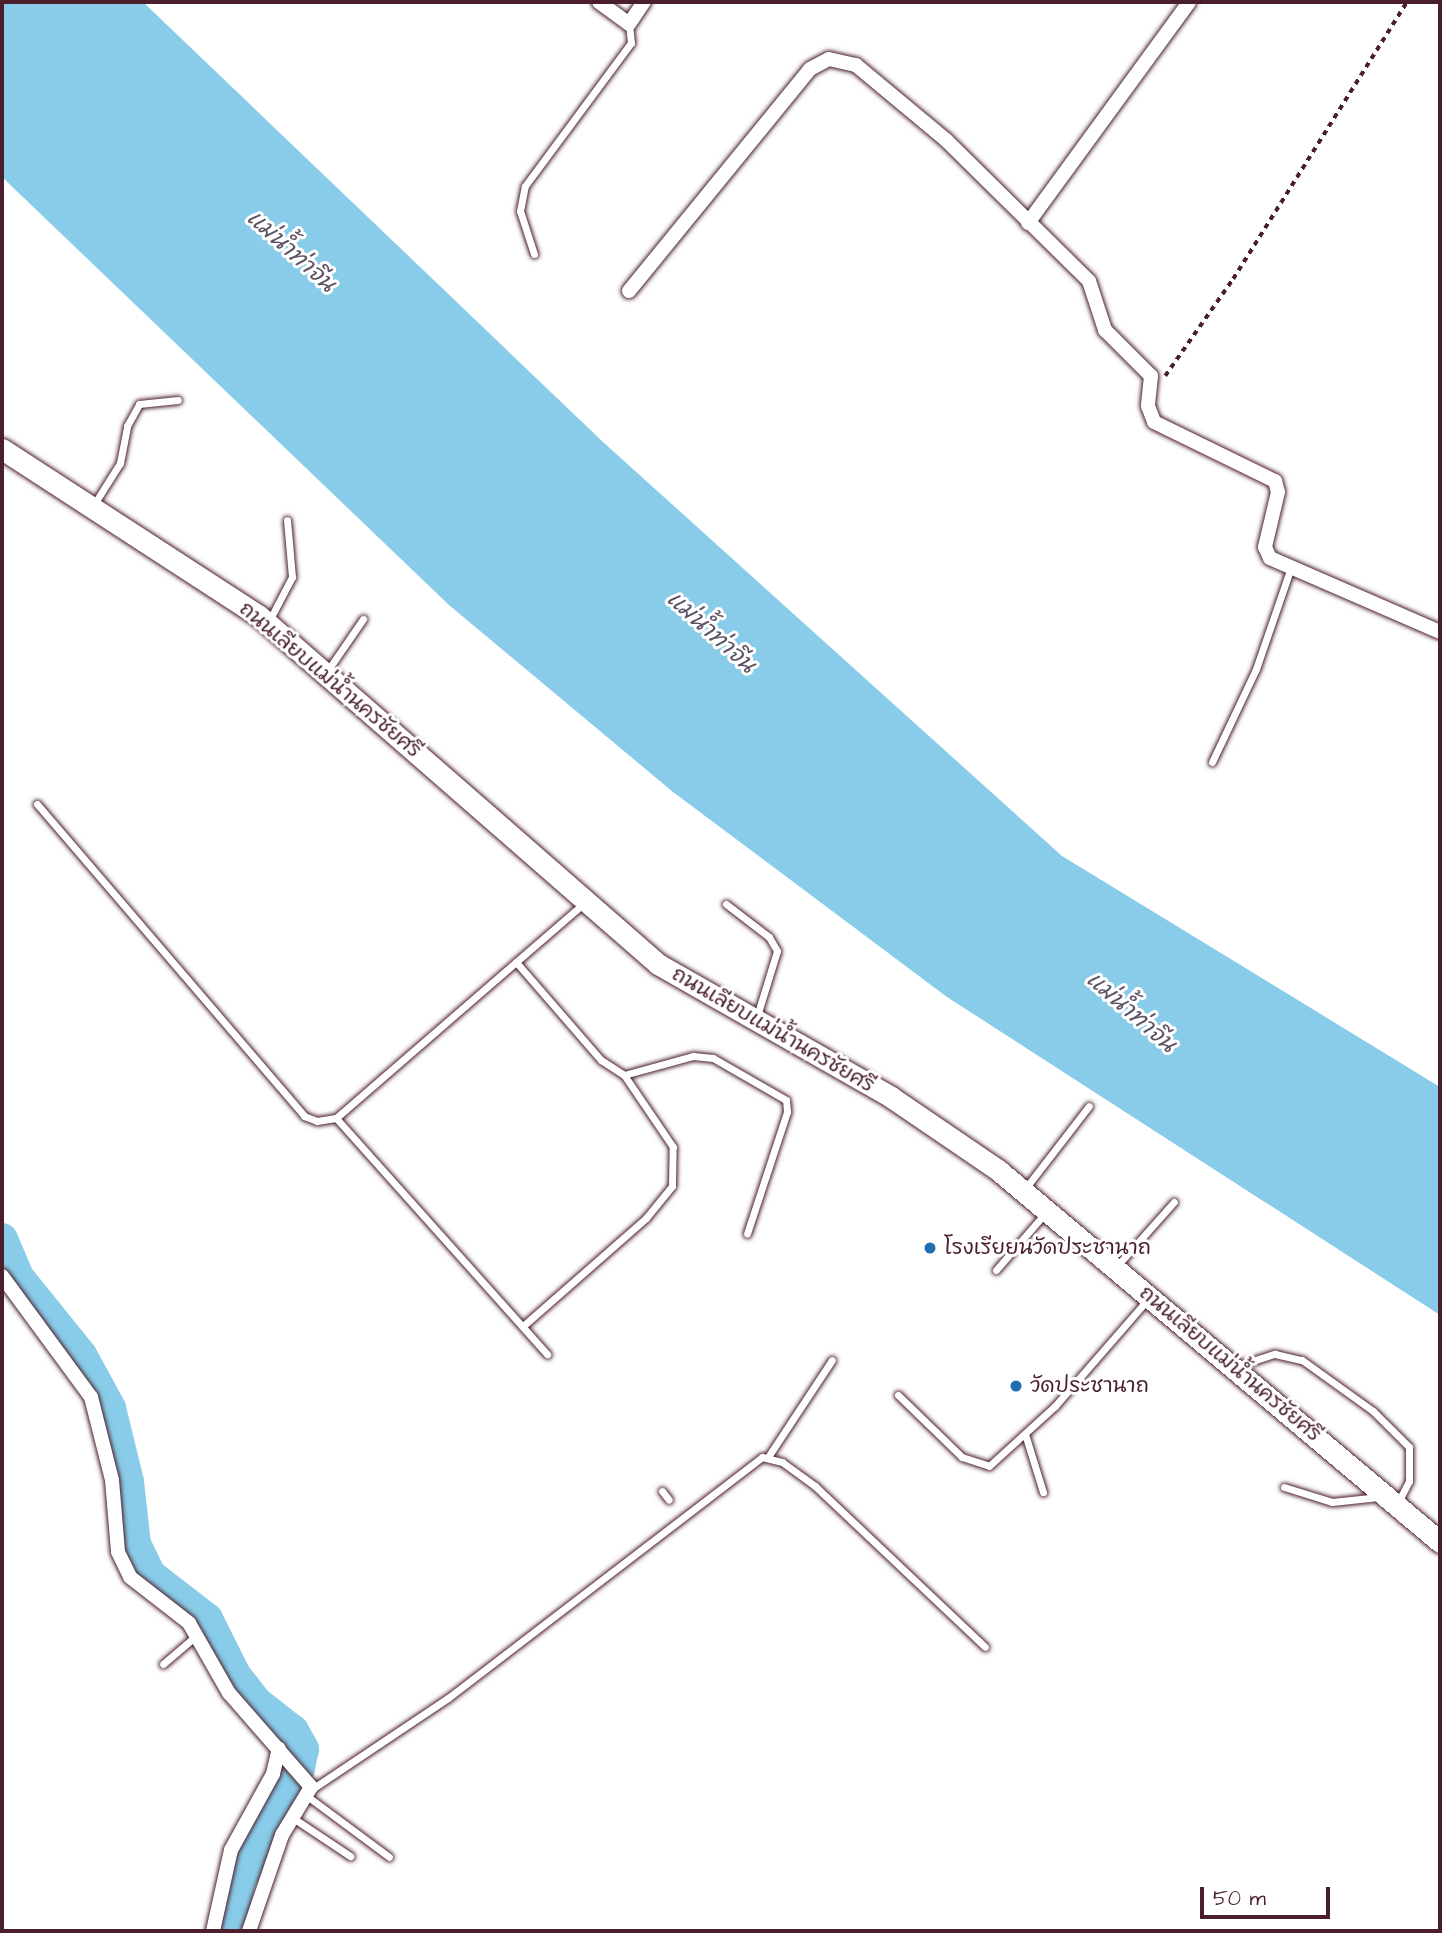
<!DOCTYPE html>
<html>
<head>
<meta charset="utf-8">
<style>
  body { margin:0 }
  #map { position:relative; width:1442px; height:1933px; overflow:hidden; background:#fff; font-family:"Architects Daughter","Playpen Sans Thai",sans-serif }
  div>[style] { position:absolute }
  [style*='--x'] { left:calc(var(--x)*1px); top:calc(var(--y)*1px); width:calc(var(--w)*1px); rotate:calc(var(--a)*1deg) }
  .water>* { inset:0; background:#88cce9 }
  .river>* { height:32px; margin:-16px; padding:0 16px; transform-origin:16px; border-radius:16px; background:#88cce9 }
  .path>* { height:3.5px; margin-top:-1.75px; transform-origin:0; background:repeating-linear-gradient(90deg,#4a1f2b 0 5px,transparent 0 10px) }
  .roads { filter:drop-shadow(0 0 2px #4a1f2b) drop-shadow(0 0 2px #4a1f2b) }
  .service>* { height:7px; margin:-3.5px; padding:0 3.5px; transform-origin:3.5px; border-radius:3.5px; background:#fff }
  .minor>* { height:14px; margin:-7px; padding:0 7px; transform-origin:7px; border-radius:7px; background:#fff }
  .secondary>* { height:21px; margin:-10.5px; padding:0 10.5px; transform-origin:10.5px; border-radius:10.5px; background:#fff }
  .dots>* { width:19px; height:19px; translate:-50% -50%; box-sizing:border-box; border:4px solid #fff; border-radius:50% }
  span { translate:-50% -50%; white-space:nowrap; text-align:center; line-height:1.15; -webkit-text-stroke:6px #fff; paint-order:stroke }
  .street-label { font-size:21px; color:#4a1f2b }
  .poi-label { font-size:21px; color:#4a1f2b }
  .left { translate:0 -50%; text-align:left }
  .water-label { font-size:23px; color:#5d5364; font-style:italic }
  .frame { position:absolute; inset:0; border:4px solid #4a1f2b; pointer-events:none }
  .scale { position:absolute; left:1200px; top:1887px; width:130px; height:32px; box-sizing:border-box; border:4px solid #4a1f2b; border-top:0; padding-left:9px; font-size:21px; line-height:24px; white-space:nowrap; color:#4a1f2b; -webkit-text-stroke:5px #fff; paint-order:stroke }
</style>
</head>
<body>
<div id="map">
  <div class="water">
    <div style="clip-path:polygon(2px 2px,143px 2px,603px 442px,1062px 856px,1440px 1087px,1440px 1315px,947px 997px,673px 792px,449px 605px,2px 177px)"></div>
  </div>
  <div class="river">
    <div style="--x:2;--y:1239;--w:41;--a:67.2"></div>
    <div style="--x:18;--y:1277;--w:100;--a:51.1"></div>
    <div style="--x:81;--y:1355;--w:60;--a:61.3"></div>
    <div style="--x:110;--y:1408;--w:76;--a:76.3"></div>
    <div style="--x:128;--y:1482;--w:62;--a:83.6"></div>
    <div style="--x:135;--y:1544;--w:34;--a:64"></div>
    <div style="--x:150;--y:1575;--w:72;--a:37.7"></div>
    <div style="--x:207;--y:1619;--w:63;--a:63.4"></div>
    <div style="--x:235;--y:1675;--w:36;--a:52"></div>
    <div style="--x:257;--y:1703;--w:46;--a:37.9"></div>
    <div style="--x:293;--y:1731;--w:21;--a:61"></div>
    <div style="--x:303;--y:1749;--w:19;--a:102"></div>
    <div style="--x:299;--y:1768;--w:127;--a:117.6"></div>
    <div style="--x:240;--y:1881;--w:51;--a:103.5"></div>
  </div>
  <div class="path">
    <div style="--x:1165;--y:376;--w:118;--a:-55"></div>
    <div style="--x:1233;--y:279;--w:327;--a:-57.9"></div>
  </div>
  <div class="roads">
    <div class="service">
      <div style="--x:534;--y:254;--w:45;--a:-108"></div>
      <div style="--x:520;--y:211;--w:25;--a:-79"></div>
      <div style="--x:525;--y:186;--w:178;--a:-53.5"></div>
      <div style="--x:631;--y:43;--w:19;--a:-96"></div>
      <div style="--x:93;--y:506;--w:51;--a:-57.9"></div>
      <div style="--x:120;--y:463;--w:38;--a:-79"></div>
      <div style="--x:127;--y:426;--w:25;--a:-61"></div>
      <div style="--x:139;--y:404;--w:39;--a:-6"></div>
      <div style="--x:269;--y:621;--w:50;--a:-62.4"></div>
      <div style="--x:292;--y:577;--w:57;--a:-95"></div>
      <div style="--x:328;--y:670;--w:62;--a:-55.5"></div>
      <div style="--x:1212;--y:762;--w:103;--a:-64.7"></div>
      <div style="--x:1256;--y:669;--w:105;--a:-71"></div>
      <div style="--x:37;--y:804;--w:411;--a:49.4"></div>
      <div style="--x:304;--y:1116;--w:14;--a:21"></div>
      <div style="--x:317;--y:1121;--w:19;--a:-9"></div>
      <div style="--x:336;--y:1118;--w:327;--a:-40.9"></div>
      <div style="--x:726;--y:904;--w:54;--a:37.5"></div>
      <div style="--x:769;--y:937;--w:16;--a:60"></div>
      <div style="--x:777;--y:951;--w:68;--a:107.1"></div>
      <div style="--x:516;--y:962;--w:130;--a:49.1"></div>
      <div style="--x:601;--y:1060;--w:27;--a:33"></div>
      <div style="--x:624;--y:1075;--w:72;--a:-15.4"></div>
      <div style="--x:693;--y:1056;--w:20;--a:6"></div>
      <div style="--x:713;--y:1058;--w:84;--a:29.9"></div>
      <div style="--x:786;--y:1100;--w:12;--a:85"></div>
      <div style="--x:787;--y:1112;--w:128;--a:108.2"></div>
      <div style="--x:336;--y:1118;--w:317;--a:48.2"></div>
      <div style="--x:1024;--y:1190;--w:106;--a:-52.3"></div>
      <div style="--x:1116;--y:1267;--w:87;--a:-48.3"></div>
      <div style="--x:996;--y:1270;--w:77;--a:-49.2"></div>
      <div style="--x:523;--y:1326;--w:164;--a:-41.3"></div>
      <div style="--x:646;--y:1218;--w:41;--a:-50.9"></div>
      <div style="--x:672;--y:1186;--w:39;--a:-89"></div>
      <div style="--x:673;--y:1147;--w:87;--a:-124.2"></div>
      <div style="--x:1237;--y:1366;--w:40;--a:-18"></div>
      <div style="--x:1275;--y:1354;--w:28;--a:13"></div>
      <div style="--x:1302;--y:1360;--w:87;--a:35.7"></div>
      <div style="--x:1373;--y:1411;--w:51;--a:45"></div>
      <div style="--x:1409;--y:1447;--w:34;--a:90"></div>
      <div style="--x:1409;--y:1481;--w:25;--a:117"></div>
      <div style="--x:898;--y:1395;--w:89;--a:44.1"></div>
      <div style="--x:962;--y:1457;--w:28;--a:18"></div>
      <div style="--x:989;--y:1466;--w:89;--a:-42.3"></div>
      <div style="--x:1055;--y:1406;--w:140;--a:-49"></div>
      <div style="--x:1025;--y:1434;--w:61;--a:72.8"></div>
      <div style="--x:768;--y:1457;--w:116;--a:-56.6"></div>
      <div style="--x:1284;--y:1487;--w:50;--a:17.4"></div>
      <div style="--x:1332;--y:1502;--w:47;--a:-6.1"></div>
      <div style="--x:662;--y:1491;--w:11;--a:52"></div>
      <div style="--x:163;--y:1664;--w:45;--a:-40.5"></div>
      <div style="--x:312;--y:1789;--w:164;--a:-33.8"></div>
      <div style="--x:448;--y:1698;--w:396;--a:-37.5"></div>
      <div style="--x:762;--y:1457;--w:21;--a:14"></div>
      <div style="--x:782;--y:1462;--w:41;--a:36"></div>
      <div style="--x:815;--y:1486;--w:234;--a:43.4"></div>
      <div style="--x:307;--y:1796;--w:102;--a:36.6"></div>
      <div style="--x:293;--y:1818;--w:69;--a:33.7"></div>
    </div>
    <div class="minor">
      <div style="--x:599;--y:2;--w:37;--a:36"></div>
      <div style="--x:629;--y:24;--w:27;--a:-56"></div>
      <div style="--x:1028;--y:223;--w:273;--a:-53.9"></div>
      <div style="--x:629;--y:291;--w:286;--a:-50.8"></div>
      <div style="--x:810;--y:69;--w:21;--a:-28"></div>
      <div style="--x:829;--y:59;--w:28;--a:13"></div>
      <div style="--x:856;--y:65;--w:117;--a:39.8"></div>
      <div style="--x:946;--y:140;--w:201;--a:44.6"></div>
      <div style="--x:1089;--y:281;--w:52;--a:71.9"></div>
      <div style="--x:1105;--y:330;--w:65;--a:45"></div>
      <div style="--x:1151;--y:376;--w:30;--a:96"></div>
      <div style="--x:1148;--y:406;--w:17;--a:69"></div>
      <div style="--x:1154;--y:422;--w:135;--a:26"></div>
      <div style="--x:1275;--y:481;--w:11;--a:75"></div>
      <div style="--x:1278;--y:492;--w:57;--a:103.3"></div>
      <div style="--x:1265;--y:547;--w:12;--a:66"></div>
      <div style="--x:1270;--y:558;--w:185;--a:23.5"></div>
      <div style="--x:2;--y:1276;--w:150;--a:53.7"></div>
      <div style="--x:91;--y:1397;--w:86;--a:75.8"></div>
      <div style="--x:112;--y:1480;--w:72;--a:85.2"></div>
      <div style="--x:118;--y:1552;--w:28;--a:64"></div>
      <div style="--x:130;--y:1577;--w:75;--a:37.9"></div>
      <div style="--x:189;--y:1623;--w:81;--a:60.3"></div>
      <div style="--x:229;--y:1693;--w:125;--a:48.9"></div>
      <div style="--x:311;--y:1787;--w:56;--a:121.1"></div>
      <div style="--x:282;--y:1835;--w:102;--a:109"></div>
      <div style="--x:213;--y:1931;--w:83;--a:-77.5"></div>
      <div style="--x:231;--y:1850;--w:87;--a:-61.1"></div>
      <div style="--x:273;--y:1774;--w:26;--a:-77"></div>
    </div>
    <div class="secondary">
      <div style="--x:2;--y:449;--w:305;--a:33"></div>
      <div style="--x:258;--y:615;--w:531;--a:41.1"></div>
      <div style="--x:658;--y:964;--w:268;--a:29.7"></div>
      <div style="--x:891;--y:1097;--w:130;--a:34.3"></div>
      <div style="--x:998;--y:1170;--w:578;--a:40.08"></div>
    </div>
  </div>
  <div class="dots">
    <div style="left:930px;top:1248px;background:#1f6fb2"></div>
    <div style="left:1016px;top:1386px;background:#1f6fb2"></div>
  </div>
  <div class="street-label">
    <span style="left:330px;top:680px;rotate:40deg">ถนนเลียบแม่น้ำนครชัยศรี</span>
    <span style="left:773px;top:1030px;rotate:30deg">ถนนเลียบแม่น้ำนครชัยศรี</span>
    <span style="left:1230px;top:1364px;rotate:40deg">ถนนเลียบแม่น้ำนครชัยศรี</span>
  </div>
  <div class="poi-label">
    <span class="left" style="left:944px;top:1248px">โรงเรียยนวัดประชานาถ</span>
    <span class="left" style="left:1030px;top:1386px">วัดประชานาถ</span>
  </div>
  <div class="water-label">
    <span style="left:291px;top:251px;rotate:42deg">แม่น้ำท่าจีน</span>
    <span style="left:711px;top:632px;rotate:42deg">แม่น้ำท่าจีน</span>
    <span style="left:1131px;top:1012px;rotate:41deg">แม่น้ำท่าจีน</span>
  </div>
  <div class="frame"></div>
  <div class="scale">50 m</div>
</div>
</body>
</html>
